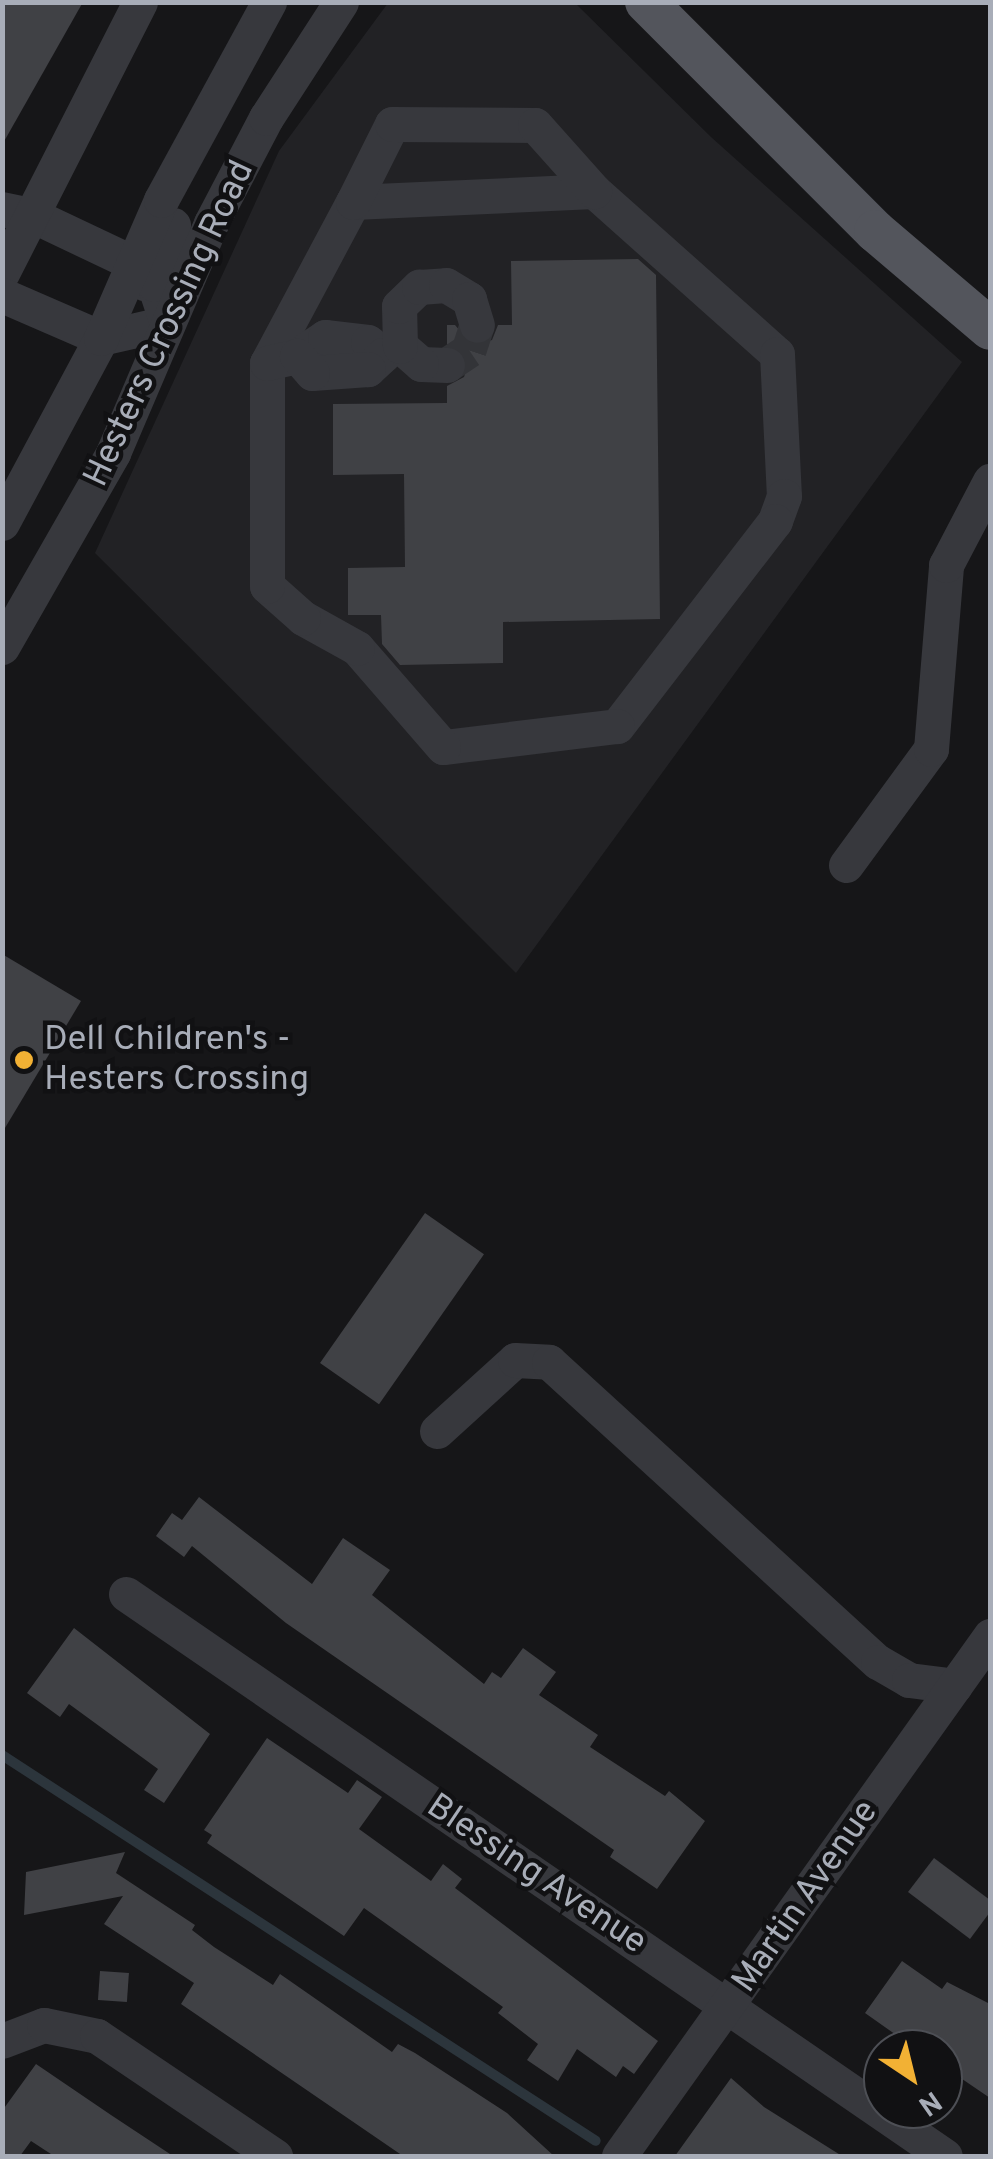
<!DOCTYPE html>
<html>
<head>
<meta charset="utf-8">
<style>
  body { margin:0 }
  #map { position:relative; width:993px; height:2159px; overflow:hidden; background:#161618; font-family:Overpass,sans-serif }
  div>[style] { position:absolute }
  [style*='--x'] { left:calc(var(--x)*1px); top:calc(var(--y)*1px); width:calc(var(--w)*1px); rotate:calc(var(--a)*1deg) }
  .built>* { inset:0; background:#222225 }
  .stream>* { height:10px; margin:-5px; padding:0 5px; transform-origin:5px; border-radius:5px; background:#2c353c }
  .building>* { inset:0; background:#404145; transform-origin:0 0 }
  .minor-tunnel>* { height:35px; margin-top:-17.5px; transform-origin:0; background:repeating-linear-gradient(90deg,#333438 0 35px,transparent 0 53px) }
  .minor>* { height:35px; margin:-17.5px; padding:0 17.5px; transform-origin:17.5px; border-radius:17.5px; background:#37383d }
  .major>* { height:42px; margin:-21px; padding:0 21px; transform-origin:21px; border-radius:21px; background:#53555c }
  .dots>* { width:28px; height:28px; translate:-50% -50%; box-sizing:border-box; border:5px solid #111113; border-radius:50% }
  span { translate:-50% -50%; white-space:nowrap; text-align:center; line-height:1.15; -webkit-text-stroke:9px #111113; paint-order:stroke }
  .street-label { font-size:35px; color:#a8adb8 }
  .poi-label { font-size:35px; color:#a8adb8 }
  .left { translate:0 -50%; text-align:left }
  .frame { position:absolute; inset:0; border:5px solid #a8adb8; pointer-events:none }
  .north { position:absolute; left:863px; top:2029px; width:100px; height:100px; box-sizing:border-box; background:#111113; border:2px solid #4d4f55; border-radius:50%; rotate:145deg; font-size:28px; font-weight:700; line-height:40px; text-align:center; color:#a8adb8 }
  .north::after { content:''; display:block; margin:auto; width:35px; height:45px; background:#f2b134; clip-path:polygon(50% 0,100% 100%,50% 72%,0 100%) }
</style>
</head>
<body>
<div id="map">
  <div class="built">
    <div style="clip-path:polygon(388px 3px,575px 3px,711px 137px,962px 362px,516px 973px,95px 553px,279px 151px)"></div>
  </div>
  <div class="stream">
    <div style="--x:2;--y:1755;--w:708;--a:33.02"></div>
  </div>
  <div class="building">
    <div style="clip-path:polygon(2px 2px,83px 2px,2px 145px)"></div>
    <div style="clip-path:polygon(638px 259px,656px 275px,660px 619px,503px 622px,503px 663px,400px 665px,382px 644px,381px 615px,348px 615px,348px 568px,405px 567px,404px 474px,333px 475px,333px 404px,447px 403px,447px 386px,464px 377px,468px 365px,459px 348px,447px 344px,447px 325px,455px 325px,473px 346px,492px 340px,498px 325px,512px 325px,511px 261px)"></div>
    <div style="clip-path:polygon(2px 954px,81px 1001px,2px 1133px)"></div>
    <div style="left:425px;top:1213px;width:72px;height:183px;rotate:35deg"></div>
    <div style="clip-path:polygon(199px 1497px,312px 1584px,343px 1538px,390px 1570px,372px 1595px,484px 1684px,492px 1672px,501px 1678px,523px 1648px,556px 1672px,539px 1695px,598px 1735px,590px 1747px,665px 1796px,669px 1791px,705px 1821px,657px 1889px,610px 1857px,614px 1850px,286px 1623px,192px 1546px,184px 1557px,156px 1536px,172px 1513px,182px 1520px)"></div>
    <div style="clip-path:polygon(74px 1628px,210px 1734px,164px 1803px,144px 1790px,158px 1769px,69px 1704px,60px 1717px,27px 1693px)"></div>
    <div style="clip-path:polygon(267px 1738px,348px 1793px,357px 1780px,382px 1797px,359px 1829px,431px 1881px,443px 1864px,462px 1879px,455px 1888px,658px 2041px,634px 2074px,623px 2066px,616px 2077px,577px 2049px,558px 2081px,527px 2060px,538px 2044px,498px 2013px,503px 2007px,364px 1908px,344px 1936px,207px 1843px,212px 1835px,204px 1830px)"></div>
    <div style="clip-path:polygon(125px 1852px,116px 1873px,195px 1925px,192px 1930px,214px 1947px,273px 1985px,280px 1974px,392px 2052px,398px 2044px,415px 2053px,507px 2113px,554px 2156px,403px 2156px,181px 2004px,194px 1983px,104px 1924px,123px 1896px,24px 1915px,26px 1872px)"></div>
    <div style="clip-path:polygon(934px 1858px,990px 1900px,990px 1912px,970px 1939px,908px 1892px)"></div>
    <div style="clip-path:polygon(902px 1961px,942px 1989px,947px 1982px,990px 2004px,990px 2098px,943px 2066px,943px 2049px,916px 2049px,865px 2013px)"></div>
    <div style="left:100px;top:1971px;width:29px;height:29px;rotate:4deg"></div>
    <div style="clip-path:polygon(36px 2064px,111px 2115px,173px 2156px,54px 2156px,31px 2141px,20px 2156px,2px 2156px,2px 2111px)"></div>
    <div style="clip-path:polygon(731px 2078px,764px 2107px,842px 2156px,675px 2156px)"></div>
  </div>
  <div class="minor-tunnel">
    <div style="--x:447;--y:365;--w:27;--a:-34"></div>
    <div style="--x:469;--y:350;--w:26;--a:-72"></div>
  </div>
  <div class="minor">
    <div style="--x:594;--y:191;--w:245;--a:41.7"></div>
    <div style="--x:777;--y:354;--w:142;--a:87.2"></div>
    <div style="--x:784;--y:496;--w:27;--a:110"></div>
    <div style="--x:775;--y:521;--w:259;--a:127.6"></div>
    <div style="--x:617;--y:726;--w:175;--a:173.1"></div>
    <div style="--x:443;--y:747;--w:131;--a:-131"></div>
    <div style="--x:357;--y:648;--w:62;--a:-150.9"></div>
    <div style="--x:303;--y:618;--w:48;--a:-138.4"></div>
    <div style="--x:267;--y:586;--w:223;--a:-90"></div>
    <div style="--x:267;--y:363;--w:183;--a:-61.9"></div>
    <div style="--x:353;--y:202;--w:241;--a:-2.6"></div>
    <div style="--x:353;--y:202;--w:87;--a:-63.4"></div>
    <div style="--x:392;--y:124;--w:143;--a:0.4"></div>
    <div style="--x:535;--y:125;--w:89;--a:48.2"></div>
    <div style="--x:2;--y:209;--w:33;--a:12"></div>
    <div style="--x:34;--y:216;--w:110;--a:25.4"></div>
    <div style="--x:133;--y:263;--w:23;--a:61"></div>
    <div style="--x:2;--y:273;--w:304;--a:-63"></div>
    <div style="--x:2;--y:295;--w:108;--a:23.5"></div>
    <div style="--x:101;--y:338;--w:68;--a:-12.8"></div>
    <div style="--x:167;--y:323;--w:41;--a:-108.4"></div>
    <div style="--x:154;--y:284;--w:62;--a:-72.1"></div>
    <div style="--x:267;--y:363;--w:31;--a:-13"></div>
    <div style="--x:297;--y:356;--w:34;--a:-34"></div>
    <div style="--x:325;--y:337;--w:43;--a:6.6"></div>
    <div style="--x:368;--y:342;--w:20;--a:41"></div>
    <div style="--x:383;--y:355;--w:21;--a:137"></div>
    <div style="--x:368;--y:369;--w:56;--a:175.9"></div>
    <div style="--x:312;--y:373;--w:23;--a:-131"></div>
    <div style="--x:447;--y:365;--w:26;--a:-178"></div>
    <div style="--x:421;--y:364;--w:28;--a:-139"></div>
    <div style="--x:400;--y:346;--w:40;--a:-91.4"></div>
    <div style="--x:399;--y:306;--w:28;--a:-44"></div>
    <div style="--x:419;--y:287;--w:27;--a:-4"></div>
    <div style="--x:446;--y:285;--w:27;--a:31"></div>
    <div style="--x:469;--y:299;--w:27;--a:73"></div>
    <div style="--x:2;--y:523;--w:210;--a:-61.8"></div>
    <div style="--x:101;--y:338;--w:150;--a:-66.5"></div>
    <div style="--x:161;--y:200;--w:226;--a:-61.4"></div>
    <div style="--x:2;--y:647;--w:224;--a:-60.2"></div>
    <div style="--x:113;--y:453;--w:250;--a:-66.9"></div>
    <div style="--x:211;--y:223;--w:119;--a:-62.4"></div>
    <div style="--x:266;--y:118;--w:138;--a:-57.1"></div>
    <div style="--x:846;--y:865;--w:144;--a:-53.8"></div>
    <div style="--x:931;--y:749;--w:185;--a:-85.3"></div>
    <div style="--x:946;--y:565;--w:95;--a:-62.4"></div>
    <div style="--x:437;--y:1431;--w:105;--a:-42.3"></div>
    <div style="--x:515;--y:1360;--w:34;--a:3"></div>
    <div style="--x:549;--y:1362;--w:445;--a:42.4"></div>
    <div style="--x:878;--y:1662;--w:36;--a:30"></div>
    <div style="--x:909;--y:1680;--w:46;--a:7.4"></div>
    <div style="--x:126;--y:1594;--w:993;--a:34.46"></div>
    <div style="--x:2;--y:2041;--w:45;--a:-20.9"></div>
    <div style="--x:44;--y:2025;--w:54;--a:11.7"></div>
    <div style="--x:97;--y:2036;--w:215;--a:34"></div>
    <div style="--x:619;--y:2156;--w:639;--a:-54.49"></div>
  </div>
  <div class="major">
    <div style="--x:646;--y:2;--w:324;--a:45"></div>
    <div style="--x:875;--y:231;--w:151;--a:40.4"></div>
  </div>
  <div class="dots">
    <div style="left:24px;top:1060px;background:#f2b134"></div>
  </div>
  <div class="street-label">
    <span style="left:170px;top:324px;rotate:-65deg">Hesters Crossing Road</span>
    <span style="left:536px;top:1875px;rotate:34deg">Blessing Avenue</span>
    <span style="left:806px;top:1897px;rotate:-55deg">Martin Avenue</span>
  </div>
  <div class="poi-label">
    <span class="left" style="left:44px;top:1060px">Dell Children's -<br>Hesters Crossing</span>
  </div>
  <div class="frame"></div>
  <div class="north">N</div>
</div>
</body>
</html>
